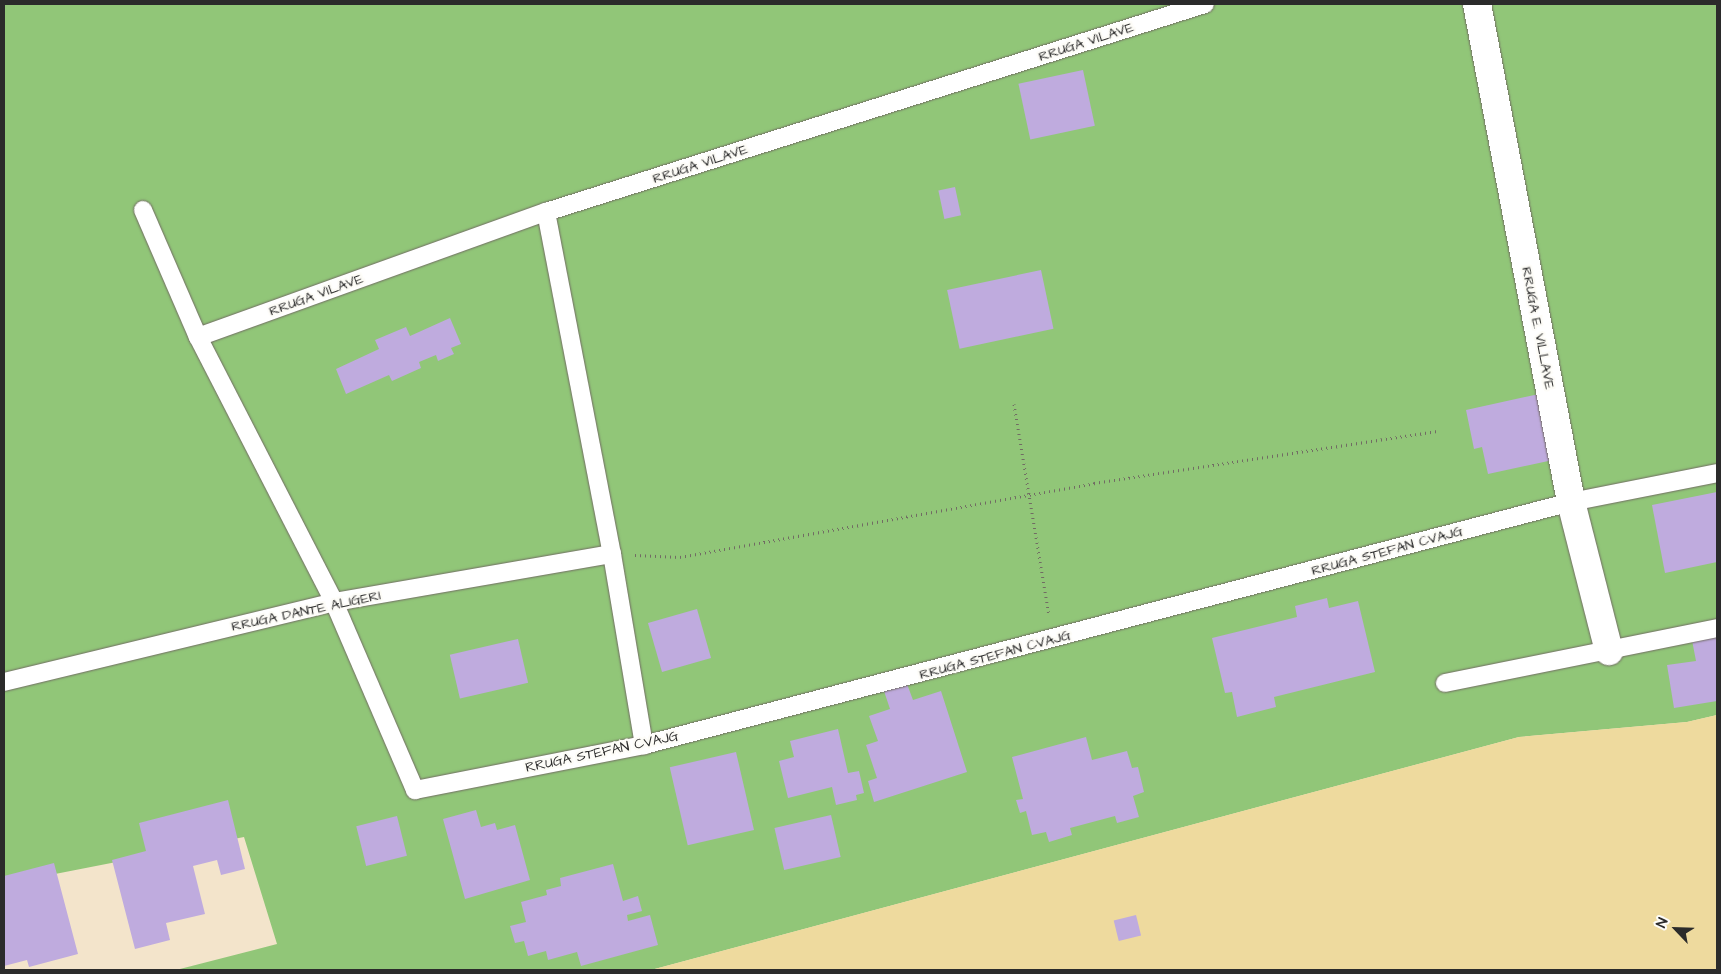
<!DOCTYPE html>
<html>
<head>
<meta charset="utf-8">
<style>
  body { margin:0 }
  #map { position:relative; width:1721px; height:974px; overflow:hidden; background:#f3e4cb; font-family:"Architects Daughter",sans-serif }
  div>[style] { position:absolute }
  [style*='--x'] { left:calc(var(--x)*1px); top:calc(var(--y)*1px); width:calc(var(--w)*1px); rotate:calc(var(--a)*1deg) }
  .green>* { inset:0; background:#91c678 }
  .sand>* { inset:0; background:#eeda9e }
  .building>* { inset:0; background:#bfabde; transform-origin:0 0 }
  .path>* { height:3px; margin-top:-1.5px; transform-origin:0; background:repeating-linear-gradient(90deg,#716c63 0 1px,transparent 0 5px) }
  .roads { filter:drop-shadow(0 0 1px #716c63) drop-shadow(0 0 1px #716c63) }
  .lane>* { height:18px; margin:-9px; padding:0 9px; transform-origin:9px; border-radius:9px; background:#fff }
  .street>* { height:28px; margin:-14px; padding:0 14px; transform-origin:14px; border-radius:14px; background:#fff }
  span { translate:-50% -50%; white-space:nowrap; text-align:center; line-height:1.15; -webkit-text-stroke:4.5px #fdfcf7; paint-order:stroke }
  .street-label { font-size:14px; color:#2b2b2b }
  .frame { position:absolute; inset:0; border:5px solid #2b2b2b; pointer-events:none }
  .north { position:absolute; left:1651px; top:904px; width:50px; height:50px; -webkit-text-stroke:4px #fdfcf7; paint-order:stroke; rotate:294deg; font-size:14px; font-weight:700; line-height:20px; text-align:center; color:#2b2b2b }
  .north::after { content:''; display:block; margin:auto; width:18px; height:22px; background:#2b2b2b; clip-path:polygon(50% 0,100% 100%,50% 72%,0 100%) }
</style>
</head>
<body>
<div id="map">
  <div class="green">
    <div style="clip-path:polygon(4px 4px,1717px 4px,1717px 715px,1687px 722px,1519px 737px,651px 970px,176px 970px,277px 944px,244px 837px,4px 884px)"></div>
  </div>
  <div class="sand">
    <div style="clip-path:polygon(1717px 715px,1717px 970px,651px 970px,1519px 737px,1687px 722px)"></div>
  </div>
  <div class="building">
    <div style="left:1083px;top:70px;width:57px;height:66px;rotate:78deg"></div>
    <div style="left:955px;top:187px;width:29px;height:17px;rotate:78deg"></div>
    <div style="left:1041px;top:270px;width:60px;height:96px;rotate:78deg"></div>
    <div style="clip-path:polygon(450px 318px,461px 344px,451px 348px,454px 354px,438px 361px,436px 355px,419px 362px,421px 368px,392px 381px,389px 375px,346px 394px,336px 369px,379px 349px,375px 340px,406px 327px,410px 336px)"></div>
    <div style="clip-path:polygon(1539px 394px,1553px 460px,1488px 474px,1482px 447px,1474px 449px,1466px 410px)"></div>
    <div style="clip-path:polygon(1717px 492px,1717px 562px,1665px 573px,1652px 505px)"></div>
    <div style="clip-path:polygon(1327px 598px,1329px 608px,1358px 601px,1375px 672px,1274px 697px,1276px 707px,1237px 717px,1232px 692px,1225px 693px,1212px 638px,1297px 617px,1295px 606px)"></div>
    <div style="left:697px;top:609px;width:51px;height:51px;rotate:74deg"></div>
    <div style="clip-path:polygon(1717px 631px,1717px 701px,1674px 708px,1667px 665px,1696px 661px,1691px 635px)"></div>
    <div style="left:518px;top:639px;width:45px;height:70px;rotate:77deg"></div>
    <div style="clip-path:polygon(907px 684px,913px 700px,941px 691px,967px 772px,874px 802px,868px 781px,877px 778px,866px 745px,878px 741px,869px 716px,890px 709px,884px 691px)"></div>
    <div style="clip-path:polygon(838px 729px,848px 773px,859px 771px,864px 793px,856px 795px,857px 800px,836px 805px,832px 787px,788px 798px,779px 761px,794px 757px,790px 741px)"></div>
    <div style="clip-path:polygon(1086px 737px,1092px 760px,1127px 751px,1132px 768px,1138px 767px,1144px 792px,1133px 796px,1139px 817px,1117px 823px,1115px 816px,1070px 828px,1072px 835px,1049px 842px,1046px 832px,1032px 835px,1026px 811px,1020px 813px,1016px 800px,1023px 799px,1012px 757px)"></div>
    <div style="left:736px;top:752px;width:80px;height:68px;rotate:77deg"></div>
    <div style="clip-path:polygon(228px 800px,245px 869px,221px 875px,217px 860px,193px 866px,205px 914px,166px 923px,170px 940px,135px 949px,112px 860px,146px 851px,139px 823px)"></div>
    <div style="clip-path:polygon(476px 810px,481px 827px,495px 823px,497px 830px,515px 825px,530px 880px,465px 899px,443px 819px)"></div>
    <div style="left:831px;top:815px;width:43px;height:58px;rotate:77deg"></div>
    <div style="left:397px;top:816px;width:41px;height:42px;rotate:76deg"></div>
    <div style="clip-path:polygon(54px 863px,78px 954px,29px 967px,27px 960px,4px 966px,4px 876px)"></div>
    <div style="clip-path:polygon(613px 864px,623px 901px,638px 896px,642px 911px,627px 915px,628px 921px,650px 915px,658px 945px,581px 966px,577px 952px,548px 960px,546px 951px,528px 956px,524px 941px,515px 943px,510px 926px,526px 922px,521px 902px,547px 895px,546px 890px,561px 886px,560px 878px)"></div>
    <div style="left:1136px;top:915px;width:21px;height:23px;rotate:76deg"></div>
  </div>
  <div class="path">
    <div style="--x:1014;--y:404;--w:214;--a:80.6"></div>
    <div style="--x:635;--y:555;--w:45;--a:2.5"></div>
    <div style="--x:680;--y:557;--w:421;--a:-10.1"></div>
    <div style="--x:1094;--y:483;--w:349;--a:-8.6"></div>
  </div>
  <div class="roads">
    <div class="lane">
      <div style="--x:143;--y:210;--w:138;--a:66.6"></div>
      <div style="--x:198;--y:337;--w:298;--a:62.8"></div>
      <div style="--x:334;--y:602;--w:205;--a:66.7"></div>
      <div style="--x:415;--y:790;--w:233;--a:-11.1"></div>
      <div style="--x:644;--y:745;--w:958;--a:-14.69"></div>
      <div style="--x:1571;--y:502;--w:149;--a:-11.2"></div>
      <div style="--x:546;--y:212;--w:348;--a:79.1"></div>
      <div style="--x:612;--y:554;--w:194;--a:80.5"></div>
      <div style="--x:198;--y:337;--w:370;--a:-19.8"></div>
      <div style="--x:546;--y:212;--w:691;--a:-17.52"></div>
      <div style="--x:4;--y:682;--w:340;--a:-13.6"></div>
      <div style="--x:334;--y:602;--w:282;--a:-9.8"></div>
      <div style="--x:1445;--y:683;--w:278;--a:-11.4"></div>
    </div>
    <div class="street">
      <div style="--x:1477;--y:4;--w:507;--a:79.31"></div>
      <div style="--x:1571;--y:502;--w:154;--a:75.7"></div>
    </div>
  </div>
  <div class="street-label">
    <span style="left:1086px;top:42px;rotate:-18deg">RRUGA VILAVE</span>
    <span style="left:700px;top:164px;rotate:-18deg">RRUGA VILAVE</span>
    <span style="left:316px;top:295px;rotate:-20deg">RRUGA VILAVE</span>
    <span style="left:1538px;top:328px;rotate:79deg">RRUGA E. VILLAVE</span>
    <span style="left:1387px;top:551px;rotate:-15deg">RRUGA STEFAN CVAJG</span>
    <span style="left:306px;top:611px;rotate:-12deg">RRUGA DANTE ALIGERI</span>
    <span style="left:995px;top:655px;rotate:-15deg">RRUGA STEFAN CVAJG</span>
    <span style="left:602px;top:752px;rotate:-12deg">RRUGA STEFAN CVAJG</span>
  </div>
  <div class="frame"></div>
  <div class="north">N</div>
</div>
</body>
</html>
